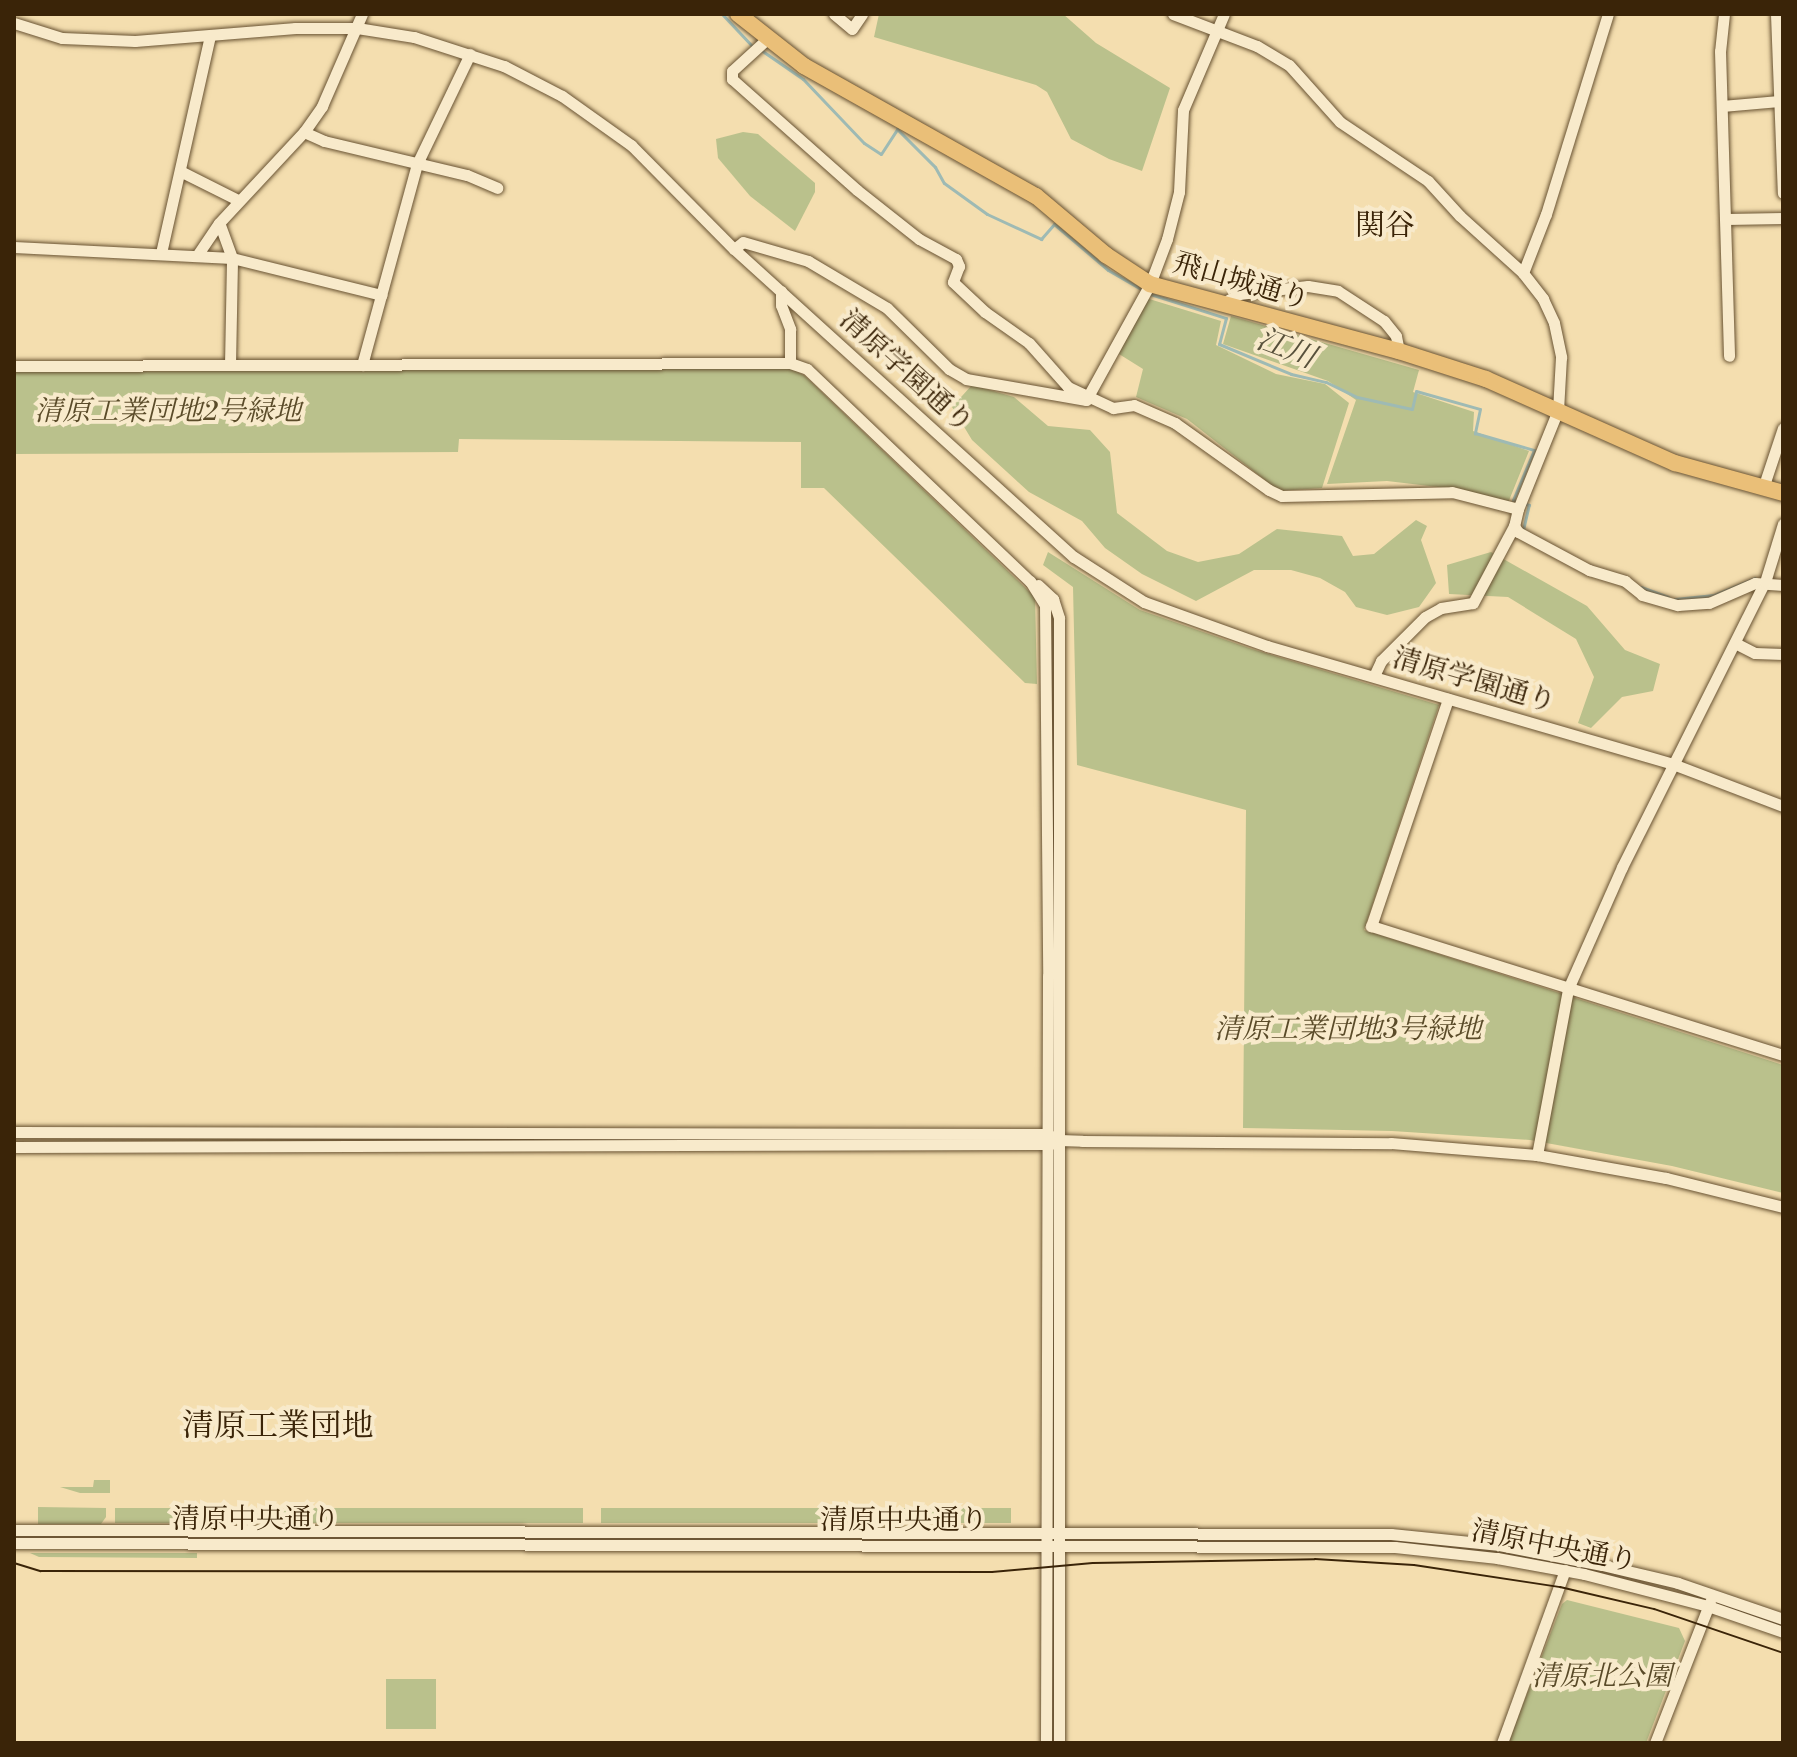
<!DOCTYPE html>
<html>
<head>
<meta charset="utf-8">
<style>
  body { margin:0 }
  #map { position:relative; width:1797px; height:1757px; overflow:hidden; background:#f4deaf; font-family:"Libre Bodoni","Noto Serif JP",serif }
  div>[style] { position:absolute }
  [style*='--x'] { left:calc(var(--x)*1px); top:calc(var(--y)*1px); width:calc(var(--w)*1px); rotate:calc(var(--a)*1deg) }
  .green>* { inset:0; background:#bac18c; transform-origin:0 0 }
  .stream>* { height:3px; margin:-1.5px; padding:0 1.5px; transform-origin:1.5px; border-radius:1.5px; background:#9ebab4 }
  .roads { filter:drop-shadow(0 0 2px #685232) drop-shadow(0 0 2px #685232) }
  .minor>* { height:11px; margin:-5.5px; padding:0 5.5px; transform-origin:5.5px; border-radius:5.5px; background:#f8eacb }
  .highway>* { height:16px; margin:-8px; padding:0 8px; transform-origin:8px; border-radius:8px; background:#eabf78 }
  .tram>* { height:2px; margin:-1px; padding:0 1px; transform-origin:1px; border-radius:1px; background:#3a2408 }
  span { translate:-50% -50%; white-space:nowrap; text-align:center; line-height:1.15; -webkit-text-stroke:8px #f8eacb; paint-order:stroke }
  .street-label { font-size:28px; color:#3a2408 }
  .park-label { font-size:28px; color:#5a4b29; font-style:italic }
  .neighbourhood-label { font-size:30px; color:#3a2408 }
  .water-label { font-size:30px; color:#58513c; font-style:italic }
  .quarter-label { font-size:32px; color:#3a2408 }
  .frame { position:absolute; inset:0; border:16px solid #3a2408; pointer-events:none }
</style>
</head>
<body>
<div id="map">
  <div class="green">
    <div style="clip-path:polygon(879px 14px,1063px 14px,1096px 43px,1170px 88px,1142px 171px,1109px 159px,1071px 139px,1047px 92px,1036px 85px,874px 37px)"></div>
    <div style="clip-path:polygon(743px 132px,758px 134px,815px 183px,815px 192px,795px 231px,750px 196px,718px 158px,716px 139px)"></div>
    <div style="clip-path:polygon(1146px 298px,1221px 321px,1216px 345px,1276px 374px,1325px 384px,1349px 403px,1322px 488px,1279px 491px,1187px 419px,1136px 397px,1143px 369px,1119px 354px)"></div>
    <div style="clip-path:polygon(1231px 316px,1419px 370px,1413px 392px,1474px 412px,1473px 431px,1529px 451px,1508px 503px,1455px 489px,1387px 481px,1327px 484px,1356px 400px,1328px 381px,1223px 344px)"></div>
    <div style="clip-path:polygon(791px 368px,805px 376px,1035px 597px,1037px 684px,1025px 683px,824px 488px,801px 488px,801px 442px,459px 439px,458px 452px,14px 454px,14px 372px)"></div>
    <div style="clip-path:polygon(972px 385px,1014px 397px,1048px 426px,1090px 430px,1110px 452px,1117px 513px,1167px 551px,1198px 562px,1239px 554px,1277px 529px,1342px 536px,1353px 556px,1374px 554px,1416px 520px,1427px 526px,1421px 540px,1436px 583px,1419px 607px,1387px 615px,1356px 607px,1345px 592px,1320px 578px,1291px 570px,1254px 570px,1196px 601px,1142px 574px,1105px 548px,1082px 521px,1029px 492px,972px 440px,952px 407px)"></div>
    <div style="clip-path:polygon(1048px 552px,1140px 610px,1252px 649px,1439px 705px,1364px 930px,1783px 1065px,1783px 1193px,1672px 1166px,1530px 1140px,1392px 1131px,1243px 1128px,1246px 810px,1077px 765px,1073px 587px,1043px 565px)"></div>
    <div style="clip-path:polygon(1491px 552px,1587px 606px,1625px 650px,1660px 664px,1653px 691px,1622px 697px,1591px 728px,1578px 723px,1594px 677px,1576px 639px,1508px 597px,1449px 594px,1447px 565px)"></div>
    <div style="clip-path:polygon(94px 1480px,110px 1480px,110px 1493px,80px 1493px,60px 1487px,93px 1487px)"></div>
    <div style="clip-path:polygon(38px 1507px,106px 1508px,106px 1517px,101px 1524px,38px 1524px)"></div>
    <div style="left:583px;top:1508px;width:15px;height:468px;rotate:90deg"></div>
    <div style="left:601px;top:1508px;width:410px;height:15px"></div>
    <div style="clip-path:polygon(30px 1553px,197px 1553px,197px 1558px,39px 1557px)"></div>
    <div style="clip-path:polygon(1567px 1600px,1679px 1628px,1685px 1641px,1646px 1743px,1508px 1743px,1562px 1604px)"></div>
    <div style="left:386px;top:1679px;width:50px;height:50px"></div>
  </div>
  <div class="stream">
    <div style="--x:722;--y:14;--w:44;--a:46.8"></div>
    <div style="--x:761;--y:50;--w:51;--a:34.6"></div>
    <div style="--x:803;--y:79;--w:88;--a:46.4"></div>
    <div style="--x:864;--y:143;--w:20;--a:33"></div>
    <div style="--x:881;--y:154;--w:30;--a:-57"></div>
    <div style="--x:897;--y:129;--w:54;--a:45"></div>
    <div style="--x:935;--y:167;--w:18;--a:61"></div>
    <div style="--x:944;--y:183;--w:53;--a:35.8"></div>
    <div style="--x:987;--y:214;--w:60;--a:24.8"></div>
    <div style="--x:1041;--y:239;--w:20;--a:-49"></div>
    <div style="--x:1054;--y:224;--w:71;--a:40.4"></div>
    <div style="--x:1108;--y:270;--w:38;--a:30"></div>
    <div style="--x:1147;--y:293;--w:83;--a:17.6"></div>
    <div style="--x:1226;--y:318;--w:27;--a:105"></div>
    <div style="--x:1219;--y:344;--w:78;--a:22.6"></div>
    <div style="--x:1291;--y:374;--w:36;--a:13"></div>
    <div style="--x:1326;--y:382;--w:34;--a:26"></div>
    <div style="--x:1357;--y:397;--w:56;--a:12.3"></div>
    <div style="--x:1412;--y:409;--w:18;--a:-77"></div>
    <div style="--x:1416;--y:391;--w:66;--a:15.7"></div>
    <div style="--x:1480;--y:409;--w:25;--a:102"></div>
    <div style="--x:1475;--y:433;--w:61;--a:16.1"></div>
    <div style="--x:1534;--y:450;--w:54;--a:112.8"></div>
    <div style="--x:1513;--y:500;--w:3;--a:18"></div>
    <div style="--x:1523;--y:530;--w:26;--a:-77"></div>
    <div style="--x:1529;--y:505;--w:6;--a:-162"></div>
    <div style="--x:1641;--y:587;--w:29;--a:20"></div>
    <div style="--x:1675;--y:599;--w:39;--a:-6"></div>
    <div style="--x:1714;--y:595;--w:44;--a:-22.5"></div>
  </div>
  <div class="roads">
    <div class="minor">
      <div style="--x:834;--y:14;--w:23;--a:40"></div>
      <div style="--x:852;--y:29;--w:18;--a:-56"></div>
      <div style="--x:1173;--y:14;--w:90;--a:20.9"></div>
      <div style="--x:1257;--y:46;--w:37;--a:31"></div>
      <div style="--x:1289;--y:65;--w:76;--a:48.2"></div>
      <div style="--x:1340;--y:122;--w:106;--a:33.8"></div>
      <div style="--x:1428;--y:181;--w:47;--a:47.6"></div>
      <div style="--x:1460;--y:216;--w:85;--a:42.1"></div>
      <div style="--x:1523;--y:273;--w:33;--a:52"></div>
      <div style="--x:1543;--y:299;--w:26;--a:65"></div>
      <div style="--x:1554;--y:323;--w:35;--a:78"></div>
      <div style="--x:1561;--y:357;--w:53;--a:93.2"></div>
      <div style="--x:1558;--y:410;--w:107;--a:112"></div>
      <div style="--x:1518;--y:509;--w:17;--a:103"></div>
      <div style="--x:1514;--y:526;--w:7;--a:56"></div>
      <div style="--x:1518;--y:532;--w:81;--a:28.2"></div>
      <div style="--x:1589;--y:570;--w:38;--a:17"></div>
      <div style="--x:1625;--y:581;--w:22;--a:39"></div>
      <div style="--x:1642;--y:595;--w:37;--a:16"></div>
      <div style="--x:1678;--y:605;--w:31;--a:-4"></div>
      <div style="--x:1709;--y:603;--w:50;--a:-23.5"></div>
      <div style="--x:1755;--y:583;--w:28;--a:4"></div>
      <div style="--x:1724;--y:14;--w:37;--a:96"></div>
      <div style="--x:1720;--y:51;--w:305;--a:88.3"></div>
      <div style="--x:1776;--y:14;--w:179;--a:87.8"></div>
      <div style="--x:14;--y:23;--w:50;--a:17.4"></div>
      <div style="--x:62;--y:38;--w:73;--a:2.4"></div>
      <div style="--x:135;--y:41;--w:161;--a:-4.6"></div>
      <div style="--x:295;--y:28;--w:62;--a:0"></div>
      <div style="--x:357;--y:28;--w:58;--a:9"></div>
      <div style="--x:414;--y:37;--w:95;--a:17.9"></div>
      <div style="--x:504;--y:66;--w:65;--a:27.3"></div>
      <div style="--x:562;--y:96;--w:85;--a:35.4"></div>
      <div style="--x:631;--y:145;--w:146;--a:45.3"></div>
      <div style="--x:734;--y:249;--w:459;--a:42.2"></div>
      <div style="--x:1074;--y:557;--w:83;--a:32.7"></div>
      <div style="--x:1144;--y:602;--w:131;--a:19.7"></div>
      <div style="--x:1267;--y:646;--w:423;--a:16.2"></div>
      <div style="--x:1673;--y:764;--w:118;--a:20.9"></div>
      <div style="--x:767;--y:39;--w:47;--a:137.6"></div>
      <div style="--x:732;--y:71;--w:8;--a:90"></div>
      <div style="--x:732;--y:79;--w:167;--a:41.6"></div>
      <div style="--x:857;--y:190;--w:79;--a:38.3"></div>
      <div style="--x:919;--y:239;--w:42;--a:28.4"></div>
      <div style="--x:956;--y:259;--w:8;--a:67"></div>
      <div style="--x:959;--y:266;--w:17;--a:111"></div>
      <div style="--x:953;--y:282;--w:44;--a:43.2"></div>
      <div style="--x:985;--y:312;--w:54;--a:35.2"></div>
      <div style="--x:1029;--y:343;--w:59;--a:48.4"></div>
      <div style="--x:1068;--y:387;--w:50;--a:25"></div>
      <div style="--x:1113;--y:408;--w:21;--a:-8"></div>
      <div style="--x:1134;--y:405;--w:45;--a:23.7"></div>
      <div style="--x:1175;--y:423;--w:115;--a:35.5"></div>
      <div style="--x:1269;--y:490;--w:14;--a:25"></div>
      <div style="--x:1282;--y:496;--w:170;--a:-1.3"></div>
      <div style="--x:1452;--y:492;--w:68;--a:14.4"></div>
      <div style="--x:1722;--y:106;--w:57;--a:-5"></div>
      <div style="--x:304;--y:132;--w:22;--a:24"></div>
      <div style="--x:324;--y:141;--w:147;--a:13.4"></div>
      <div style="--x:467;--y:175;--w:33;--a:23"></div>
      <div style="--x:180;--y:171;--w:65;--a:26.6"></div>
      <div style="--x:1726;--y:219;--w:57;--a:-1"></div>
      <div style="--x:14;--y:247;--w:218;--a:2.9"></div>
      <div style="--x:232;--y:258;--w:154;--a:13.9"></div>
      <div style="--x:734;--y:249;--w:11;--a:-38"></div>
      <div style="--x:743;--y:242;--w:68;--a:16.3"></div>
      <div style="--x:808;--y:261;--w:92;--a:30.7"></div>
      <div style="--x:887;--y:308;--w:87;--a:44.5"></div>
      <div style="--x:949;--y:369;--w:20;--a:30"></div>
      <div style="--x:966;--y:379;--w:122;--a:9.9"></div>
      <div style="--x:1086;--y:400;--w:132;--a:-61.1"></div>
      <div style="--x:1150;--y:284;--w:48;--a:-69.3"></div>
      <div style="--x:1167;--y:239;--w:49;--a:-75.7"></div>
      <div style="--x:1179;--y:192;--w:82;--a:-87.2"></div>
      <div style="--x:1183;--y:110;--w:104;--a:-66.9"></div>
      <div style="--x:161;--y:253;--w:223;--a:-77.3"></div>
      <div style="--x:198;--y:254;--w:37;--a:-56"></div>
      <div style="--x:1523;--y:273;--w:63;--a:-68.7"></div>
      <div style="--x:1546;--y:214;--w:209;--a:-72.8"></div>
      <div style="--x:781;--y:291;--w:14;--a:90"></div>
      <div style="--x:781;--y:305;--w:26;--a:69"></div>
      <div style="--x:790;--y:329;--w:34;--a:90"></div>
      <div style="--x:790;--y:363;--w:18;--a:19"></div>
      <div style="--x:807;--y:369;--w:308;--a:43.6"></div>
      <div style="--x:1030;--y:581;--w:28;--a:58"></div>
      <div style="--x:1045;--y:605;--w:371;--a:89.5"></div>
      <div style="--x:1048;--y:976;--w:767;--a:90.15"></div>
      <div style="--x:1221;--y:304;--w:21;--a:-29"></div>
      <div style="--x:1239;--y:294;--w:69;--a:-6.6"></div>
      <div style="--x:1308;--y:286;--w:30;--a:9"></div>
      <div style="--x:1338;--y:291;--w:55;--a:33.1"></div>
      <div style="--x:1384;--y:321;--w:19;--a:51"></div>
      <div style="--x:1396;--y:336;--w:15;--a:79"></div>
      <div style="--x:230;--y:365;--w:107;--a:-88.9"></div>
      <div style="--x:232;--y:258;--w:37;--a:-110"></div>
      <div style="--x:219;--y:223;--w:125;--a:-47"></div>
      <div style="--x:304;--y:132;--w:32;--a:-55"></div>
      <div style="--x:322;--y:106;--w:100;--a:-66.5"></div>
      <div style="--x:362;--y:365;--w:208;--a:-74.7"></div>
      <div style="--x:417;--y:164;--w:122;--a:-64.3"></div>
      <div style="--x:14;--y:366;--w:776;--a:-0.22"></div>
      <div style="--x:1763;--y:488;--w:63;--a:-71.6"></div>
      <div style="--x:1038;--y:585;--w:21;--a:43"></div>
      <div style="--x:1053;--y:599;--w:20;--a:72"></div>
      <div style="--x:1059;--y:618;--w:1125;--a:90"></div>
      <div style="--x:1735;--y:643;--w:22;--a:27"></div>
      <div style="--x:1755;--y:653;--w:28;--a:2"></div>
      <div style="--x:1374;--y:676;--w:17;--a:-65"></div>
      <div style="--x:1381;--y:661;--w:62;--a:-45"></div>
      <div style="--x:1425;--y:617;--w:18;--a:-29"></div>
      <div style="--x:1441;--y:608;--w:32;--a:-9"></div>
      <div style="--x:1473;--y:603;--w:87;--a:-62"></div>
      <div style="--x:1448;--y:699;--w:240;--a:108.7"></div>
      <div style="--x:1371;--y:926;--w:432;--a:17.4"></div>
      <div style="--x:14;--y:1132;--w:1033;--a:0.11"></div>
      <div style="--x:1047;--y:1134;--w:13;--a:27"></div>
      <div style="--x:1059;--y:1140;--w:23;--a:2"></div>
      <div style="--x:1082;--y:1141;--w:309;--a:0.4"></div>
      <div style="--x:1391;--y:1143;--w:146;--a:4.7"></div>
      <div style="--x:1537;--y:1155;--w:131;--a:10.1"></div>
      <div style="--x:1666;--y:1178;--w:121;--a:13.9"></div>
      <div style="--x:14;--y:1147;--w:1037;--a:-0.17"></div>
      <div style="--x:1537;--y:1155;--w:169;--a:-79.4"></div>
      <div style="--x:1568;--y:989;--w:133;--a:-66.1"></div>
      <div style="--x:1622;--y:867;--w:319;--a:-63.4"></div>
      <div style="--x:1765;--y:582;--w:61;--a:-72.8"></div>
      <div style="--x:14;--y:1530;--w:1377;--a:0.17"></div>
      <div style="--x:1391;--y:1534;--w:109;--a:5.8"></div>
      <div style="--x:1499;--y:1545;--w:105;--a:11"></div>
      <div style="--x:1602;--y:1565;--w:78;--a:13.3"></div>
      <div style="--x:1678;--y:1583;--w:111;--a:18.9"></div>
      <div style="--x:14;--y:1543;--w:1381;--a:0.17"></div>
      <div style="--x:1395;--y:1547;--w:103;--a:6.2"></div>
      <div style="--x:1497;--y:1558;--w:88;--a:10.4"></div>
      <div style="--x:1584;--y:1574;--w:128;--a:14.5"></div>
      <div style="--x:1708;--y:1606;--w:79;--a:19.1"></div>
      <div style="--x:1502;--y:1743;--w:184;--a:-70"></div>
      <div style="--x:1655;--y:1743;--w:151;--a:-68.7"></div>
    </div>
    <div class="highway">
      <div style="--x:738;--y:14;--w:84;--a:38.2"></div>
      <div style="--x:804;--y:66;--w:266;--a:29.3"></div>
      <div style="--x:1036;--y:196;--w:92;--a:40.1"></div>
      <div style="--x:1106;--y:255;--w:53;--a:33.4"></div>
      <div style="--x:1150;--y:284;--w:258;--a:15.1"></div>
      <div style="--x:1399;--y:351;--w:91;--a:17.8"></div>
      <div style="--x:1486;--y:379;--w:207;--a:24"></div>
      <div style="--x:1675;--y:463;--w:112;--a:15.5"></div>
    </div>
  </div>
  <div class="tram">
    <div style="--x:14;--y:1563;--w:28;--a:17"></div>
    <div style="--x:41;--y:1571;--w:951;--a:0.06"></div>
    <div style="--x:992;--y:1572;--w:101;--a:-5.1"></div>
    <div style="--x:1093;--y:1563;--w:222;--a:-1"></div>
    <div style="--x:1315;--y:1559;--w:99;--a:3.5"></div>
    <div style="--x:1414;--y:1565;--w:148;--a:8.6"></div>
    <div style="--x:1560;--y:1587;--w:97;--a:13.2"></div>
    <div style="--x:1654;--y:1609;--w:136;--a:18.8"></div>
  </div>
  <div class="street-label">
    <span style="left:1241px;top:282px;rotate:16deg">飛山城通り</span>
    <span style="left:906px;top:372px;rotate:42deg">清原学園通り</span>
    <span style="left:1474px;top:681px;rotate:16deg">清原学園通り</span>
    <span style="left:256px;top:1520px">清原中央通り</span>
    <span style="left:904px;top:1521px">清原中央通り</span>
    <span style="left:1554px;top:1547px;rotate:11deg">清原中央通り</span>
  </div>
  <div class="park-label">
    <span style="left:168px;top:412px">清原工業団地2号緑地</span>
    <span style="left:1348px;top:1030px">清原工業団地3号緑地</span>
    <span style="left:1602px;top:1677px">清原北公園</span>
  </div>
  <div class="neighbourhood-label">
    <span style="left:1385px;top:226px">関谷</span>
  </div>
  <div class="water-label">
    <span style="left:1286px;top:349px;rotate:21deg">江川</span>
  </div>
  <div class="quarter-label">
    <span style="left:278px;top:1426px">清原工業団地</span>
  </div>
  <div class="frame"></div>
</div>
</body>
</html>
